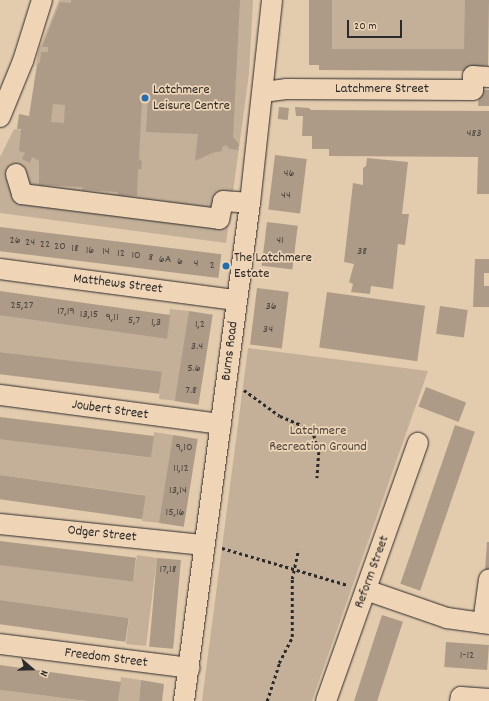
<!DOCTYPE html>
<html>
<head>
<meta charset="utf-8">
<style>
  body { margin:0 }
  #map { position:relative; width:489px; height:701px; overflow:hidden; background:#e3cbae; font-family:Dekko,sans-serif }
  div>[style] { position:absolute }
  [style*='--x'] { left:calc(var(--x)*1px); top:calc(var(--y)*1px); width:calc(var(--w)*1px); rotate:calc(var(--a)*1deg) }
  .green>* { inset:0; background:#c4b098; transform-origin:0 0 }
  .building>* { inset:0; background:#ad9b87; transform-origin:0 0 }
  .path>* { height:2.5px; margin-top:-1.25px; transform-origin:0; background:repeating-linear-gradient(90deg,#2b2b2b 0 3px,transparent 0 6px) }
  .roads { filter:drop-shadow(0 0 1px #2b2b2b) drop-shadow(0 0 1px #2b2b2b) }
  .minor>* { height:20px; margin:-10px; padding:0 10px; transform-origin:10px; border-radius:10px; background:#efd5b6 }
  .dots>* { width:11px; height:11px; translate:-50% -50%; box-sizing:border-box; border:2px solid #efd5b6; border-radius:50% }
  span { translate:-50% -50%; white-space:nowrap; text-align:center; line-height:1.15; -webkit-text-stroke:3.5px #efd5b6; paint-order:stroke }
  .number-label { font-size:12px; color:#4c4742 }
  .number-label span { -webkit-text-stroke-width:0 }
  .street-label { font-size:14px; color:#2b2b2b }
  .poi-label { font-size:14px; color:#2b2b2b }
  .left { translate:0 -50%; text-align:left }
  .park-label { font-size:14px; color:#4a4641 }
  .north { position:absolute; left:12px; top:649px; width:40px; height:40px; -webkit-text-stroke:3px #efd5b6; paint-order:stroke; rotate:110deg; font-size:11px; font-weight:700; line-height:16px; text-align:center; color:#2b2b2b }
  .north::after { content:''; display:block; margin:auto; width:14px; height:18px; background:#2b2b2b; clip-path:polygon(50% 0,100% 100%,50% 72%,0 100%) }
  .scale { position:absolute; left:347px; top:20px; width:55px; height:18px; box-sizing:border-box; border:2px solid #2b2b2b; border-top:0; padding-left:5px; font-size:12px; line-height:14px; white-space:nowrap; color:#2b2b2b; -webkit-text-stroke:3px #efd5b6; paint-order:stroke }
</style>
</head>
<body>
<div id="map">
  <div class="green">
    <div style="clip-path:polygon(59px 0,253px 0,249px 74px,226px 243px,0 213px,0 157px,14px 129px,49px 133px,54px 97px,59px 87px,34px 84px,38px 52px)"></div>
    <div style="left:332px;top:0;width:133px;height:49px"></div>
    <div style="clip-path:polygon(170px 309px,189px 311px,178px 401px,159px 399px,161px 372px,0 352px,0 315px,166px 338px)"></div>
    <div style="clip-path:polygon(248px 348px,428px 371px,312px 701px,202px 701px)"></div>
    <div style="clip-path:polygon(154px 432px,173px 435px,161px 523px,142px 521px,145px 495px,0 475px,0 439px,151px 458px)"></div>
    <div style="clip-path:polygon(137px 555px,157px 558px,146px 646px,126px 644px,129px 618px,0 600px,0 565px,133px 581px)"></div>
    <div style="clip-path:polygon(121px 677px,141px 680px,139px 701px,118px 701px)"></div>
    <div style="clip-path:polygon(0 690px,87px 701px,0 701px)"></div>
  </div>
  <div class="building">
    <div style="clip-path:polygon(evenodd,71px 0,240px 0,233px 137px,239px 144px,238px 150px,230px 149px,226px 145px,222px 147px,222px 151px,212px 153px,195px 161px,198px 134px,146px 132px,148px 98px,142px 98px,139px 160px,142px 161px,141px 169px,138px 169px,137px 196px,118px 195px,118px 192px,82px 190px,83px 187px,39px 185px,39px 161px,32px 157px,30px 163px,22px 159px,25px 153px,19px 151px,21px 129px,17px 129px,19px 114px,29px 116px,34px 84px,38px 63px,40px 63px,41px 52px,48px 52px,48px 47px,42px 47px,60px 2px,71px 3px,71px 0,53px 104px,65px 105px,64px 123px,51px 122px,53px 104px)"></div>
    <div style="clip-path:polygon(309px 0,332px 0,332px 49px,464px 49px,465px 0,489px 0,488px 66px,476px 66px,476px 71px,319px 70px,319px 65px,309px 65px)"></div>
    <div style="clip-path:polygon(479px 89px,489px 90px,489px 106px,478px 106px)"></div>
    <div style="left:279px;top:107px;width:10px;height:12px;rotate:6deg"></div>
    <div style="clip-path:polygon(295px 107px,309px 108px,311px 110px,489px 111px,489px 194px,477px 194px,478px 157px,329px 156px,329px 149px,312px 149px,312px 136px,302px 136px,303px 116px,296px 116px)"></div>
    <div style="left:275px;top:155px;width:32px;height:55px;rotate:7deg"></div>
    <div style="clip-path:polygon(367px 158px,408px 162px,402px 214px,409px 214px,405px 245px,398px 244px,393px 289px,371px 286px,370px 294px,351px 292px,353px 284px,349px 282px,354px 264px,344px 262px,353px 183px,363px 185px,363px 168px,366px 166px)"></div>
    <div style="left:267px;top:222px;width:31px;height:44px;rotate:7deg"></div>
    <div style="left:0;top:227px;width:223px;height:24px;rotate:7deg"></div>
    <div style="clip-path:polygon(475px 259px,489px 259px,489px 273px,484px 273px,484px 286px,489px 286px,489px 307px,473px 307px)"></div>
    <div style="left:257px;top:288px;width:32px;height:57px;rotate:7deg"></div>
    <div style="left:0;top:291px;width:172px;height:24px;rotate:8deg"></div>
    <div style="left:327px;top:292px;width:99px;height:56px;rotate:8deg"></div>
    <div style="left:440px;top:306px;width:28px;height:28px;rotate:8deg"></div>
    <div style="left:189px;top:311px;width:24px;height:91px;rotate:9deg"></div>
    <div style="left:0;top:352px;width:163px;height:22px;rotate:7deg"></div>
    <div style="left:426px;top:387px;width:43px;height:21px;rotate:21deg"></div>
    <div style="left:0;top:417px;width:155px;height:22px;rotate:7deg"></div>
    <div style="left:455px;top:425px;width:21px;height:168px;rotate:19deg"></div>
    <div style="left:173px;top:435px;width:25px;height:89px;rotate:9deg"></div>
    <div style="left:0;top:475px;width:147px;height:24px;rotate:8deg"></div>
    <div style="left:0;top:541px;width:137px;height:24px;rotate:7deg"></div>
    <div style="clip-path:polygon(487px 542px,489px 542px,489px 571px,485px 571px)"></div>
    <div style="left:157px;top:558px;width:24px;height:89px;rotate:5deg"></div>
    <div style="left:0;top:600px;width:130px;height:24px;rotate:8deg"></div>
    <div style="left:382px;top:615px;width:22px;height:91px;rotate:18deg"></div>
    <div style="left:446px;top:642px;width:43px;height:25px;rotate:4deg"></div>
    <div style="clip-path:polygon(0 665px,121px 682px,118px 701px,87px 701px,0 690px)"></div>
    <div style="clip-path:polygon(141px 680px,164px 684px,162px 701px,139px 701px)"></div>
  </div>
  <div class="path">
    <div style="--x:244;--y:390;--w:44;--a:35.8"></div>
    <div style="--x:280;--y:416;--w:25;--a:23"></div>
    <div style="--x:303;--y:426;--w:14;--a:39"></div>
    <div style="--x:314;--y:435;--w:18;--a:74"></div>
    <div style="--x:319;--y:452;--w:26;--a:94"></div>
    <div style="--x:222;--y:548;--w:131;--a:16.4"></div>
    <div style="--x:267;--y:701;--w:40;--a:-72"></div>
    <div style="--x:279;--y:663;--w:29;--a:-63"></div>
    <div style="--x:292;--y:637;--w:58;--a:-90"></div>
    <div style="--x:292;--y:579;--w:30;--a:-78"></div>
  </div>
  <div class="roads">
    <div class="minor">
      <div style="--x:263;--y:92;--w:23;--a:-7"></div>
      <div style="--x:286;--y:89;--w:187;--a:0.3"></div>
      <div style="--x:473;--y:90;--w:14;--a:-90"></div>
      <div style="--x:473;--y:76;--w:16;--a:4"></div>
      <div style="--x:0;--y:117;--w:61;--a:-67.7"></div>
      <div style="--x:23;--y:61;--w:64;--a:-72.7"></div>
      <div style="--x:16;--y:174;--w:21;--a:73"></div>
      <div style="--x:22;--y:194;--w:199;--a:7.2"></div>
      <div style="--x:219;--y:219;--w:18;--a:-77"></div>
      <div style="--x:223;--y:201;--w:27;--a:4"></div>
      <div style="--x:0;--y:269;--w:238;--a:7.5"></div>
      <div style="--x:0;--y:395;--w:223;--a:7.5"></div>
      <div style="--x:0;--y:524;--w:205;--a:5.9"></div>
      <div style="--x:366;--y:590;--w:86;--a:19.1"></div>
      <div style="--x:447;--y:618;--w:42;--a:8.1"></div>
      <div style="--x:483;--y:623;--w:44;--a:-82.2"></div>
      <div style="--x:0;--y:644;--w:191;--a:7.2"></div>
      <div style="--x:184;--y:701;--w:502;--a:-82.45"></div>
      <div style="--x:250;--y:203;--w:204;--a:-83.8"></div>
      <div style="--x:326;--y:701;--w:274;--a:-70.4"></div>
      <div style="--x:460;--y:701;--w:4;--a:-76"></div>
      <div style="--x:461;--y:697;--w:28;--a:4"></div>
    </div>
  </div>
  <div class="dots">
    <div style="left:145px;top:98px;background:#1f6fb2"></div>
    <div style="left:226px;top:266px;background:#1f6fb2"></div>
  </div>
  <div class="number-label">
    <span style="left:474px;top:134px">483</span>
    <span style="left:289px;top:174px">46</span>
    <span style="left:286px;top:196px">44</span>
    <span style="left:15px;top:241px">26</span>
    <span style="left:280px;top:241px">41</span>
    <span style="left:30px;top:243px">24</span>
    <span style="left:45px;top:245px">22</span>
    <span style="left:60px;top:247px">20</span>
    <span style="left:75px;top:249px">18</span>
    <span style="left:90px;top:251px">16</span>
    <span style="left:106px;top:252px">14</span>
    <span style="left:362px;top:252px">38</span>
    <span style="left:121px;top:254px">12</span>
    <span style="left:136px;top:256px">10</span>
    <span style="left:151px;top:258px">8</span>
    <span style="left:165px;top:260px">6A</span>
    <span style="left:180px;top:262px">6</span>
    <span style="left:196px;top:264px">4</span>
    <span style="left:212px;top:266px">2</span>
    <span style="left:22px;top:306px">25,27</span>
    <span style="left:271px;top:307px">36</span>
    <span style="left:66px;top:312px">17,19</span>
    <span style="left:89px;top:315px">13,15</span>
    <span style="left:112px;top:318px">9,11</span>
    <span style="left:134px;top:321px">5,7</span>
    <span style="left:156px;top:323px">1,3</span>
    <span style="left:200px;top:325px">1,2</span>
    <span style="left:268px;top:330px">34</span>
    <span style="left:197px;top:347px">3.4</span>
    <span style="left:194px;top:369px">5.6</span>
    <span style="left:191px;top:391px">7.8</span>
    <span style="left:184px;top:448px">9,10</span>
    <span style="left:181px;top:469px">11,12</span>
    <span style="left:178px;top:491px">13,14</span>
    <span style="left:175px;top:513px">15,16</span>
    <span style="left:168px;top:570px">17,18</span>
    <span style="left:467px;top:656px">1-12</span>
  </div>
  <div class="street-label">
    <span style="left:382px;top:89px">Latchmere Street</span>
    <span style="left:118px;top:284px;rotate:7deg">Matthews Street</span>
    <span style="left:230px;top:351px;rotate:-83deg">Burns Road</span>
    <span style="left:110px;top:410px;rotate:8deg">Joubert Street</span>
    <span style="left:102px;top:534px;rotate:6deg">Odger Street</span>
    <span style="left:372px;top:572px;rotate:-70deg">Reform Street</span>
    <span style="left:106px;top:658px;rotate:7deg">Freedom Street</span>
  </div>
  <div class="poi-label">
    <span class="left" style="left:153px;top:98px">Latchmere<br>Leisure Centre</span>
    <span class="left" style="left:234px;top:266px">The Latchmere<br>Estate</span>
  </div>
  <div class="park-label">
    <span style="left:318px;top:439px">Latchmere<br>Recreation Ground</span>
  </div>
  <div class="north">N</div>
  <div class="scale">20 m</div>
</div>
</body>
</html>
